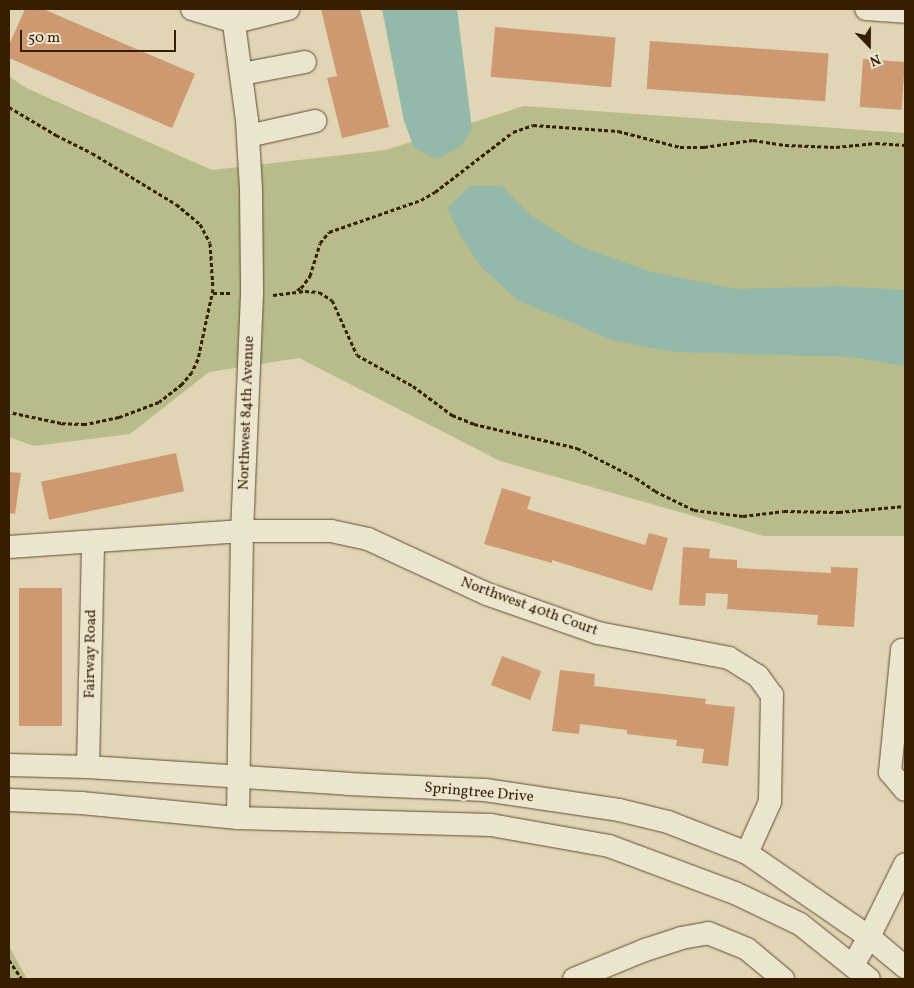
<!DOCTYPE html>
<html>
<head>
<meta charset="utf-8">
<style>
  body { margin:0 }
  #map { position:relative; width:914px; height:988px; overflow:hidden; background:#e0d5b5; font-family:Vollkorn,serif }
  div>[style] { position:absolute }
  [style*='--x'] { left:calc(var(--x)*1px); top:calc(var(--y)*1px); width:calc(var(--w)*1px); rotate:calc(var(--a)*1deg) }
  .green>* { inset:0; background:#b7bc8a }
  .water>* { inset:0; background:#94b9ab }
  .building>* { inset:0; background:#ce9871; transform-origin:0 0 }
  .path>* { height:3px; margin-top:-1.5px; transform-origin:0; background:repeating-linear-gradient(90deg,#371e01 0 4px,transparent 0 6.5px) }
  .roads { filter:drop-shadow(0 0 1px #614c2e) drop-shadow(0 0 1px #614c2e) }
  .minor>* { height:22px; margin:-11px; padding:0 11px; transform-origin:11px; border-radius:11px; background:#ebe4cf }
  span { translate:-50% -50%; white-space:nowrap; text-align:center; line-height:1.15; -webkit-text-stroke:4.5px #ebe4cf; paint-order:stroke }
  .street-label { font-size:15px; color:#371e01 }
  .frame { position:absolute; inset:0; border:10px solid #371e01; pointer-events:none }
  .north { position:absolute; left:844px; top:20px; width:50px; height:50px; -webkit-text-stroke:4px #ebe4cf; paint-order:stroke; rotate:158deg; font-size:14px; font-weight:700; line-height:20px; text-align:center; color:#371e01 }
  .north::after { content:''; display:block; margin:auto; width:18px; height:22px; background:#371e01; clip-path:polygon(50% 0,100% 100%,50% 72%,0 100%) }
  .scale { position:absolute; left:20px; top:30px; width:156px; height:22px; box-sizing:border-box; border:2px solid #371e01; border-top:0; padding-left:6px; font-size:15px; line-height:18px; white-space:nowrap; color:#371e01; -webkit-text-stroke:4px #ebe4cf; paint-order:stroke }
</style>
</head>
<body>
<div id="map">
  <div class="green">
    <div style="clip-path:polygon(9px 76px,26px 88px,212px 170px,386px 150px,524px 106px,905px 133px,905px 536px,764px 536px,500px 461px,299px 358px,209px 372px,130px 434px,34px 446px,9px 437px)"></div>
    <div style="clip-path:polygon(9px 946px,27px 979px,9px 979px)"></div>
  </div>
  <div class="water">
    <div style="clip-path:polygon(382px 9px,457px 9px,472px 129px,461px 147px,436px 159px,414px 148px,404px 121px)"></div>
    <div style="clip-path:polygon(470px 186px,502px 186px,532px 216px,577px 245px,648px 271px,737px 289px,840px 286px,905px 290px,905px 366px,852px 357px,674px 352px,612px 340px,570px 322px,519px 301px,483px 269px,461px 237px,447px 208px)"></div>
  </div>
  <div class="building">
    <div style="clip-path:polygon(25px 9px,43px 9px,195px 74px,172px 128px,9px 58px,9px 45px)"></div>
    <div style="clip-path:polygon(321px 9px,360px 9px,389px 127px,342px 138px,327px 78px,337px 76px)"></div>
    <div style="left:495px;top:27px;width:121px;height:50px;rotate:5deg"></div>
    <div style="left:650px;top:41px;width:179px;height:48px;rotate:4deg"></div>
    <div style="left:863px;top:59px;width:42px;height:48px;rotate:4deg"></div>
    <div style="left:176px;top:453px;width:39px;height:138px;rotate:78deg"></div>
    <div style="clip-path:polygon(9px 472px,21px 473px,15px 514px,9px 513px)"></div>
    <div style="clip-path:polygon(502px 488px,531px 497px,527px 509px,645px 545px,649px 533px,668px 538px,652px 591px,552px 560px,552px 563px,484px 544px)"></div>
    <div style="clip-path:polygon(683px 547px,710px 549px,709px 558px,737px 560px,737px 568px,831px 573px,831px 567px,858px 568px,854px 627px,817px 625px,818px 615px,727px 609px,728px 594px,706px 593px,705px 606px,679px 605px)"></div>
    <div style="left:19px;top:588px;width:43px;height:138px"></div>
    <div style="left:502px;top:656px;width:42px;height:31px;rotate:21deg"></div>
    <div style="clip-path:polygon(560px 670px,595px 674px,594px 686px,706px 699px,705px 704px,735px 707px,728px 766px,702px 763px,704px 749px,676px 746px,677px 740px,627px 734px,627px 730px,580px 724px,579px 734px,552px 731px)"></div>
  </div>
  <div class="path">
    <div style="--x:9;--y:107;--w:55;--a:30.8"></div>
    <div style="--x:56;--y:135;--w:40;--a:26.6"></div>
    <div style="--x:92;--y:153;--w:98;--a:31.3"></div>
    <div style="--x:176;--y:204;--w:31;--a:40"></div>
    <div style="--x:200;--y:224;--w:21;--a:62"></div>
    <div style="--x:210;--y:243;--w:46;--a:86.3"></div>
    <div style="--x:213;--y:289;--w:72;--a:102.1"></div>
    <div style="--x:198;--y:359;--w:14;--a:115"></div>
    <div style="--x:192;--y:372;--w:16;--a:130"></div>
    <div style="--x:182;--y:384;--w:29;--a:142"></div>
    <div style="--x:159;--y:402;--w:43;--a:159.4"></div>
    <div style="--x:119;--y:417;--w:35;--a:168"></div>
    <div style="--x:85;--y:424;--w:24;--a:-178"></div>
    <div style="--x:61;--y:423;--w:53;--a:-168.1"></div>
    <div style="--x:297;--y:290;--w:4;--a:-27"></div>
    <div style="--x:301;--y:288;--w:15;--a:-53"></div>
    <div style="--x:310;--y:276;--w:34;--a:-73"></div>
    <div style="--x:320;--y:243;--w:14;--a:-51"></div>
    <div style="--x:329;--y:232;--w:97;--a:-19.2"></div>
    <div style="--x:421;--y:200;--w:16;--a:-30"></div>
    <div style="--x:435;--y:192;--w:98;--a:-37.6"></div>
    <div style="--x:513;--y:132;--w:21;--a:-19"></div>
    <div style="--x:533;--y:125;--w:85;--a:4"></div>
    <div style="--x:618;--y:131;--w:64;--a:14.5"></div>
    <div style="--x:680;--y:147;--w:24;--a:0"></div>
    <div style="--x:704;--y:147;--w:49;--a:-8.1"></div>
    <div style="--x:753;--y:140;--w:32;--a:9"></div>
    <div style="--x:785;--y:145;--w:51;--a:2.2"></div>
    <div style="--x:836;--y:147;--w:40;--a:-5.7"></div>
    <div style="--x:876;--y:143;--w:29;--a:4"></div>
    <div style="--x:213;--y:293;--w:19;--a:0"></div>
    <div style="--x:273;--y:295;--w:32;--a:-7"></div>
    <div style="--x:305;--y:291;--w:14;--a:4"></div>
    <div style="--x:319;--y:292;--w:15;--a:32"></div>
    <div style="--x:332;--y:300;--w:60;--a:65.6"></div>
    <div style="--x:357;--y:355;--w:64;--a:29"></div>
    <div style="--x:413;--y:386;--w:49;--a:36.6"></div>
    <div style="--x:452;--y:415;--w:24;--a:22"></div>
    <div style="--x:474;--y:424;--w:106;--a:13.1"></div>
    <div style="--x:577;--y:448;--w:66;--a:27"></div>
    <div style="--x:636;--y:478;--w:23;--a:34"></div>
    <div style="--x:655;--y:491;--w:43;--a:26"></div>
    <div style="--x:694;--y:510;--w:49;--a:7"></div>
    <div style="--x:743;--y:516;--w:41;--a:-7"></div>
    <div style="--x:784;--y:511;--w:55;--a:1"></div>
    <div style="--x:839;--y:512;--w:66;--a:-5.2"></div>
    <div style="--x:9;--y:960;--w:23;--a:56"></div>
  </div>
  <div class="roads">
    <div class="minor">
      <div style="--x:192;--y:9;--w:45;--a:16.8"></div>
      <div style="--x:235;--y:22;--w:55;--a:-13.8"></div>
      <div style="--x:232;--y:9;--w:112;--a:82.3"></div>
      <div style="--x:247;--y:120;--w:70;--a:86.7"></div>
      <div style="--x:251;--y:190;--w:104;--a:89.4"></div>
      <div style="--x:252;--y:294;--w:237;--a:92.4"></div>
      <div style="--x:242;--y:531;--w:287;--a:90.8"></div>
      <div style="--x:866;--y:9;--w:39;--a:4"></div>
      <div style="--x:242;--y:74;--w:64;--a:-10.8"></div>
      <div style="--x:248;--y:136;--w:69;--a:-12.6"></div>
      <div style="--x:9;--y:547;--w:234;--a:-3.9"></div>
      <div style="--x:242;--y:531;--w:89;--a:0"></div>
      <div style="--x:331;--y:531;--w:38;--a:12"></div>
      <div style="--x:368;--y:539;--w:131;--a:24.8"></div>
      <div style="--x:487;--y:594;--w:118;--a:19.4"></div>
      <div style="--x:598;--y:633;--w:133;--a:10.8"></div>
      <div style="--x:729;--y:658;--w:34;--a:32"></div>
      <div style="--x:758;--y:676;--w:24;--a:54"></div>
      <div style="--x:772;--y:695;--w:107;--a:91.1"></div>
      <div style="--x:770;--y:802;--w:56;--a:114.3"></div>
      <div style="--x:905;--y:650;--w:3;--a:180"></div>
      <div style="--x:902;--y:650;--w:123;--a:95.6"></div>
      <div style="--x:890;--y:772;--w:23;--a:50"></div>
      <div style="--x:9;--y:765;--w:79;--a:1.5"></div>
      <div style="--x:88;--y:767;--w:261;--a:3.7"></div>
      <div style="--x:348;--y:784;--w:137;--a:2.5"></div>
      <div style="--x:485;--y:790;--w:135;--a:8.5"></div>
      <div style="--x:619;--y:810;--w:50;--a:13.8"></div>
      <div style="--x:668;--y:822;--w:85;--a:21.4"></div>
      <div style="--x:747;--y:853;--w:148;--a:34.5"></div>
      <div style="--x:869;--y:937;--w:47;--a:39.8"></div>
      <div style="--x:88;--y:767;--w:225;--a:-88.7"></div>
      <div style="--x:9;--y:800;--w:72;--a:2.4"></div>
      <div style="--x:81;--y:803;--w:158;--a:5.5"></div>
      <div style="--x:238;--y:818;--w:253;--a:1.6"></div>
      <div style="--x:491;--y:825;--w:120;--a:10.1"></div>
      <div style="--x:609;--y:846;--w:134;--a:20.5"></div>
      <div style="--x:735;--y:893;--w:72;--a:25.5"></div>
      <div style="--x:800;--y:924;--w:88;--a:38.6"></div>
      <div style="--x:853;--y:965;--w:32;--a:-60"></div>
      <div style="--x:869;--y:937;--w:81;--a:-63.7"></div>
      <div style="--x:574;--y:979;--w:77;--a:-22.2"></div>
      <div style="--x:645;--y:950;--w:38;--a:-18"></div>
      <div style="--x:681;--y:938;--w:27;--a:-10"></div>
      <div style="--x:708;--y:933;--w:42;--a:22.3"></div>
      <div style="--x:747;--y:949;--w:47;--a:39.8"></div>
    </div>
  </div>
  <div class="street-label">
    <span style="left:247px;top:413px;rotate:-88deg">Northwest 84th Avenue</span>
    <span style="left:529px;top:607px;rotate:20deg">Northwest 40th Court</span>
    <span style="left:91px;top:654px;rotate:-89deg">Fairway Road</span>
    <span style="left:479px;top:793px;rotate:5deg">Springtree Drive</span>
  </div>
  <div class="frame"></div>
  <div class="north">N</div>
  <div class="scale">50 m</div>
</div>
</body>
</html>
